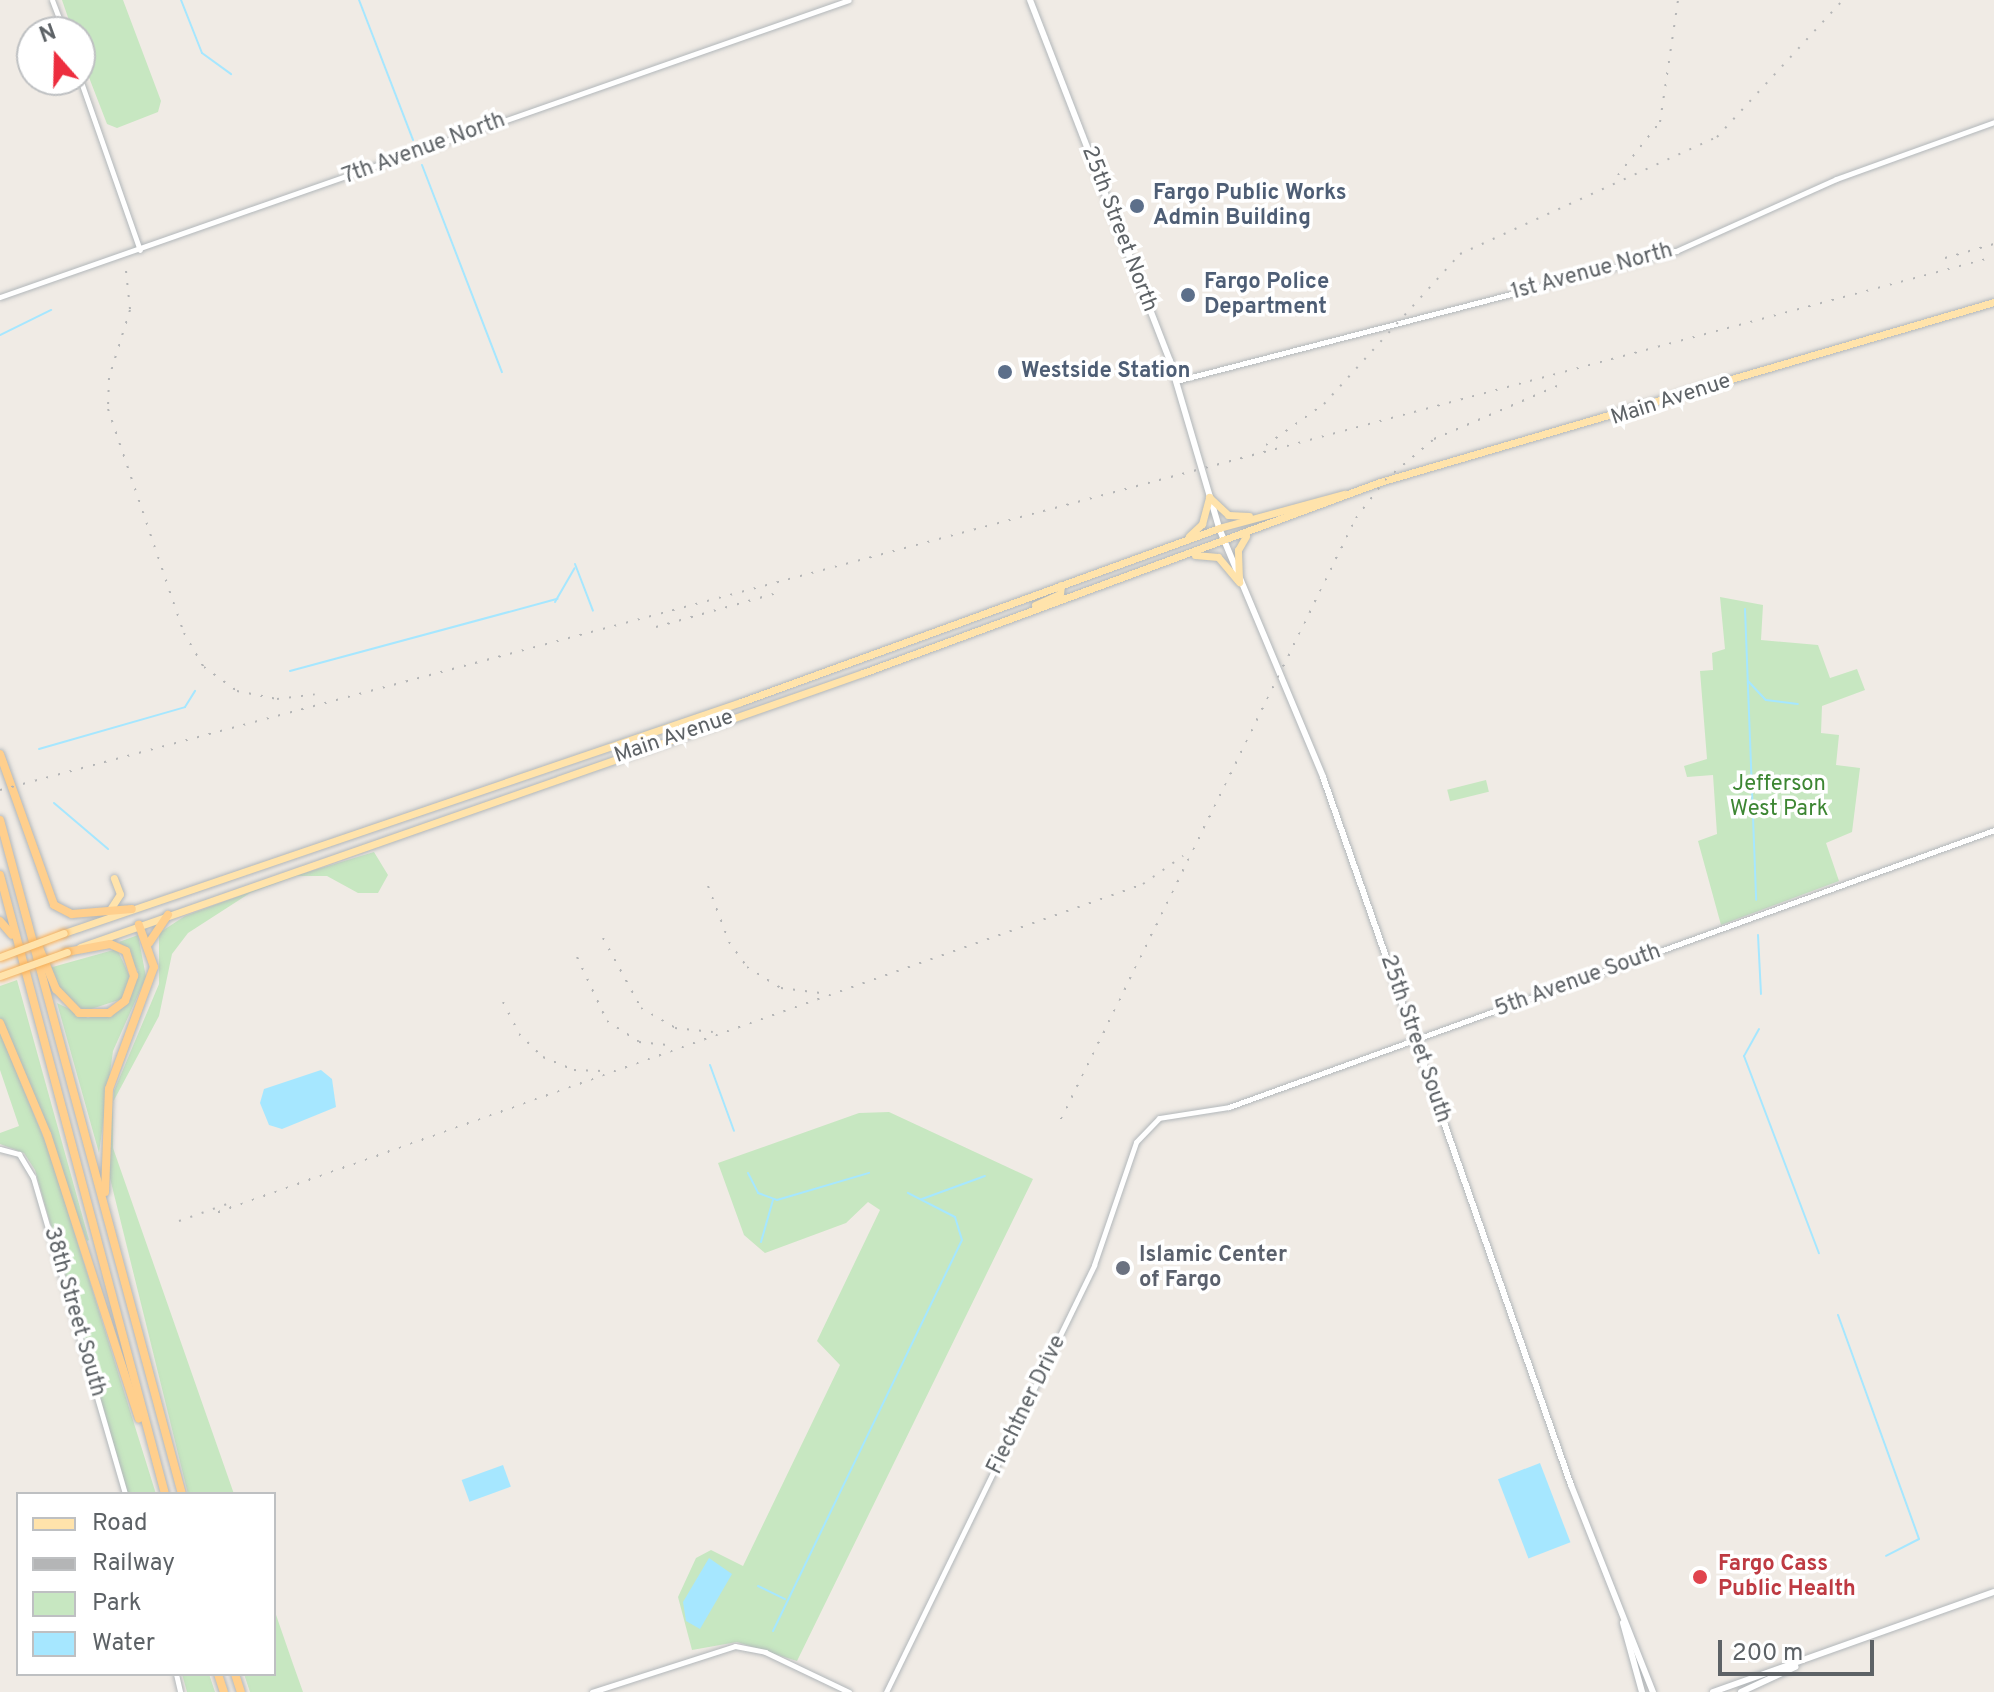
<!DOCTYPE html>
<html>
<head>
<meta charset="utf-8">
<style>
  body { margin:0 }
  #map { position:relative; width:1994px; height:1692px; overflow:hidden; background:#f0ebe5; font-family:Overpass,sans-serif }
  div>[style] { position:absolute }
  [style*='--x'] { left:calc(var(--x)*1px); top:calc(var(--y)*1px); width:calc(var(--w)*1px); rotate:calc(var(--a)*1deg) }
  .green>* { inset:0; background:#c7e7c1; transform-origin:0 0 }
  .water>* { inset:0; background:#a6e7ff; transform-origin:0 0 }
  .stream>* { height:2px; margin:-1px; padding:0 1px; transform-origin:1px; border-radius:1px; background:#a6e7ff }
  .roads { filter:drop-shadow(0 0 2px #b2b7ba) drop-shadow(0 0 2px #b2b7ba) }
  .tertiary>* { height:5px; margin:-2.5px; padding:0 2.5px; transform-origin:2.5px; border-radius:2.5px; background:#fff }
  .secondary>* { height:6px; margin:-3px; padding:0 3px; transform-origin:3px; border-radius:3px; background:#fff }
  .primary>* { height:7px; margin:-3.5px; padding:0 3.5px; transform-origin:3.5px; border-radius:3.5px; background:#ffe3ab }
  .motorway>* { height:8px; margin:-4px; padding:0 4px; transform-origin:4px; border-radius:4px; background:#ffcf8d }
  .rail>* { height:2px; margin-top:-1px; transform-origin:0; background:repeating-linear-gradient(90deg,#b4b5b6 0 2px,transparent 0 12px) }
  .bridges { filter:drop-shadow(0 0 2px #f5af59) drop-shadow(0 0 2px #f5af59) }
  .primary-bridge>* { height:7px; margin:-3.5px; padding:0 3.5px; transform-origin:3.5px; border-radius:3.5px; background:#ffe3ab }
  .dots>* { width:22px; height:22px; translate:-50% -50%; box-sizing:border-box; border:4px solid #fff; border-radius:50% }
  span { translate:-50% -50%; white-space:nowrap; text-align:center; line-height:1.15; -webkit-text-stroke:7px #fff; paint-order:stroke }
  .street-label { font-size:22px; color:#5d6266 }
  .service-label { font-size:22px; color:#4e5e75; font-weight:700 }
  .left { translate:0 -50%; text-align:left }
  .park-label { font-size:22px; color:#3d8633 }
  .worship-label { font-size:22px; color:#5b616d; font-weight:700 }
  .health-label { font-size:22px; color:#be3a42; font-weight:700 }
  .legend { position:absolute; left:16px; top:1492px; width:260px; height:184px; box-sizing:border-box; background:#fff; border:2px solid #bec0c2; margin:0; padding:10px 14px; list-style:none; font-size:24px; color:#5d6266 }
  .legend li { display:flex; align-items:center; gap:16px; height:40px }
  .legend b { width:40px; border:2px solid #bec0c2 }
  .north { position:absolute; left:16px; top:16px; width:80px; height:80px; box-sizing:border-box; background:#fff; border:2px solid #bec0c2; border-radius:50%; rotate:340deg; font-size:22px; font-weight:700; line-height:32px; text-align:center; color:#5d6266 }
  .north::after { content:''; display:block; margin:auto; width:28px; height:36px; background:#ed2d3e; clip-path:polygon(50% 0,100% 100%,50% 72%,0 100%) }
  .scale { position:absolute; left:1718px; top:1640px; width:156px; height:36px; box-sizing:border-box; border:4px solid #5d6266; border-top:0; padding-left:10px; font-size:24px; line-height:28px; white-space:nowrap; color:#5d6266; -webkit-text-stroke:6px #fff; paint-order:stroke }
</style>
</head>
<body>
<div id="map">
  <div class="green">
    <div style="clip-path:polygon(62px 0,123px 0,161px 101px,158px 112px,117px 128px,107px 124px,80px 54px,80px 32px,73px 32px)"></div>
    <div style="clip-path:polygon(1720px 597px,1763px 605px,1761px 640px,1818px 645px,1830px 678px,1857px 669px,1865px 690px,1822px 706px,1821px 733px,1839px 735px,1836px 765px,1860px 768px,1852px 832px,1826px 843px,1839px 881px,1721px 925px,1698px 841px,1717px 834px,1713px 775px,1687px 777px,1684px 766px,1707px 759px,1700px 671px,1713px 670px,1712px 653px,1725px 649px)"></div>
    <div style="left:1486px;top:780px;width:12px;height:40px;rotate:76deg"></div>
    <div style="clip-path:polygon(374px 852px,388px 875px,378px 893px,358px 893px,327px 876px,296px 876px,250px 893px,188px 933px,172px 954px,159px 1016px,113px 1102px,113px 1148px,234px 1494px,188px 1494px,108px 1170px,114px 1091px,159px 984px,159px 933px,185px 916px,288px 878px)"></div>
    <div style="clip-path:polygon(138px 935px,146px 977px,113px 1051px,99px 1153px,57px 1003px,88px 1018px,126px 1004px,138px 971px,119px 942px)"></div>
    <div style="clip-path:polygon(117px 949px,131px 979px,122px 999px,85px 1011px,63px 996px,49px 968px)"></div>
    <div style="clip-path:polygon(17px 980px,89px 1240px,87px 1241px,0 1018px,0 986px)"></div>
    <div style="clip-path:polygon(0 1032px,49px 1151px,156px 1494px,128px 1494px,35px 1170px,24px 1153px,0 1144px,0 1133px,19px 1126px,0 1070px)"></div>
    <div style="clip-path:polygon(889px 1112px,1033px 1179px,797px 1661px,737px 1642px,692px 1650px,678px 1597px,696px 1558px,711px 1550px,743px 1566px,840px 1365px,817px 1341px,880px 1210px,868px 1202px,846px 1223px,765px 1253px,744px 1235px,718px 1163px,859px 1113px)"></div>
    <div style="clip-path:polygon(274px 1609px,293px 1664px,303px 1692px,250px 1692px,244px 1674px,274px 1674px)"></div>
    <div style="clip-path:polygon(182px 1674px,209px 1674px,215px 1692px,187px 1692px)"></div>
  </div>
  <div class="water">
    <div style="clip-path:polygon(321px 1070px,332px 1079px,336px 1107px,282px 1129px,269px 1125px,260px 1103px,264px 1089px)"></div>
    <div style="left:1540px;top:1463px;width:85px;height:45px;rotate:69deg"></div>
    <div style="left:503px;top:1465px;width:23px;height:44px;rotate:70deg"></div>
    <div style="clip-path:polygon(709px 1558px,732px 1574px,700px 1629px,686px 1621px,683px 1602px)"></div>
  </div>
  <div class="stream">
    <div style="--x:181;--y:0;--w:57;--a:68.4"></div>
    <div style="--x:202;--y:53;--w:36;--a:36"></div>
    <div style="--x:359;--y:0;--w:150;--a:68.9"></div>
    <div style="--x:422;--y:165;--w:222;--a:68.9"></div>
    <div style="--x:0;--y:335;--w:57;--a:-26.1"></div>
    <div style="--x:575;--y:564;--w:50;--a:69"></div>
    <div style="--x:555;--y:602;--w:39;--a:-60"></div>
    <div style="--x:1745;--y:609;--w:291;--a:87.8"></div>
    <div style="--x:290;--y:671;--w:277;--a:-15.1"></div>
    <div style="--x:1748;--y:681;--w:26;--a:47"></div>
    <div style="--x:1766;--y:700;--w:32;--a:7"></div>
    <div style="--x:39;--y:749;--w:152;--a:-16"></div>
    <div style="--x:185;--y:707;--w:19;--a:-58"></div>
    <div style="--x:54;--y:803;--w:71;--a:40.4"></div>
    <div style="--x:1758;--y:935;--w:59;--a:87.1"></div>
    <div style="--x:1759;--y:1029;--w:31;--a:119"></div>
    <div style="--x:1744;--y:1056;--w:211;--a:69.2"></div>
    <div style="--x:710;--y:1065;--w:70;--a:70"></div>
    <div style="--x:748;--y:1173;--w:22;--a:63"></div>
    <div style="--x:758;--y:1193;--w:20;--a:20"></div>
    <div style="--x:777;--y:1200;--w:96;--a:-16.4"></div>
    <div style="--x:922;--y:1199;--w:67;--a:-20.1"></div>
    <div style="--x:761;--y:1242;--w:44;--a:-74.1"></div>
    <div style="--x:1838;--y:1315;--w:238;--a:70.1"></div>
    <div style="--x:1919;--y:1539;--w:37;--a:153"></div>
    <div style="--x:758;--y:1586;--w:30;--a:26"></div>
    <div style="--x:773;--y:1631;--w:434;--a:-64.2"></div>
    <div style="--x:962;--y:1240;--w:24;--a:-107"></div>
    <div style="--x:955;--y:1217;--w:53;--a:-152.9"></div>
  </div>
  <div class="roads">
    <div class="tertiary">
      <div style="--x:52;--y:0;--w:34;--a:69"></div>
      <div style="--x:80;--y:79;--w:181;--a:70.7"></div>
      <div style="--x:0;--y:297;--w:899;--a:-19.28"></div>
      <div style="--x:1176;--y:381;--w:517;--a:-14.57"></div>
      <div style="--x:1676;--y:251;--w:175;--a:-24.2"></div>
      <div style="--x:1836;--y:179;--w:168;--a:-19.8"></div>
      <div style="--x:0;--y:1149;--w:20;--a:15"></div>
      <div style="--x:19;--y:1154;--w:27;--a:59"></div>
      <div style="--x:33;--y:1177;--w:330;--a:73.8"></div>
      <div style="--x:176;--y:1674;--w:18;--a:77"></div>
      <div style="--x:592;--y:1692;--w:150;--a:-17.8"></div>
      <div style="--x:735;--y:1646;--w:31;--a:11"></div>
      <div style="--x:765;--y:1652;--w:93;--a:25.5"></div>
      <div style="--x:886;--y:1692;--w:475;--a:-64"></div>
      <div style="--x:1094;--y:1265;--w:130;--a:-71.1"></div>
      <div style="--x:1136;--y:1142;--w:33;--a:-46"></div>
      <div style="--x:1159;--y:1118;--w:71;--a:-8.9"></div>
      <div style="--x:1229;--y:1107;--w:814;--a:-19.9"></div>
    </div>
    <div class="secondary">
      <div style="--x:1030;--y:0;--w:387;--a:68.8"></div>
      <div style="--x:1170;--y:361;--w:174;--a:73.6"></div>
      <div style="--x:1219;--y:528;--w:270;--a:67.3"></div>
      <div style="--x:1323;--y:777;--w:750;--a:70.7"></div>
      <div style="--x:1571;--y:1485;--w:223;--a:68.4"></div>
      <div style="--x:1623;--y:1623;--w:72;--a:74.6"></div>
      <div style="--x:1713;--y:1692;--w:298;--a:-19.6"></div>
      <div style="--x:1741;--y:1692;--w:60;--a:-24.8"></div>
    </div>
    <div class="primary">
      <div style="--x:1209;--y:497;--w:26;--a:43"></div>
      <div style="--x:1228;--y:515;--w:21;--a:3"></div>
      <div style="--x:1189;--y:536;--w:18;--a:-43"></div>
      <div style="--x:1202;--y:524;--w:28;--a:-75"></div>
      <div style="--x:1195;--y:555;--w:23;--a:5"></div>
      <div style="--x:1218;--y:557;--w:33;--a:50"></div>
      <div style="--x:1239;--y:580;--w:30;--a:-92"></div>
      <div style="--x:1238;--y:550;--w:16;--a:-60"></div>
      <div style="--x:1035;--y:605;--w:27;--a:-24"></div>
      <div style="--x:1060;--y:594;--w:9;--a:-84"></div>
      <div style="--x:109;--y:911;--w:20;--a:-57"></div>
      <div style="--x:120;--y:894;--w:17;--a:-111"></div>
      <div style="--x:64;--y:933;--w:715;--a:-18.84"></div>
      <div style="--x:741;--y:702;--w:509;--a:-20"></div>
      <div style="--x:1219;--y:528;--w:130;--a:-15.2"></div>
      <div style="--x:80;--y:947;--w:830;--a:-19.29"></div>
      <div style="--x:863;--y:673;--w:551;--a:-20.28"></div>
      <div style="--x:1380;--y:482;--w:640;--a:-16.34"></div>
    </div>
    <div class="motorway">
      <div style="--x:0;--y:754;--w:160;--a:70.3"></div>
      <div style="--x:54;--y:905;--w:20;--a:27"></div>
      <div style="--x:72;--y:914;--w:60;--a:-4.8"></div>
      <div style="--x:0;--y:820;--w:698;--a:74.89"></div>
      <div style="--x:0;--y:875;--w:641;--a:75.07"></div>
      <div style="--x:0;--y:921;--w:18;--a:49"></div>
      <div style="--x:149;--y:943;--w:34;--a:-56"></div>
      <div style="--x:38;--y:945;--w:48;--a:67.8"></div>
      <div style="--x:56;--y:989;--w:33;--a:46"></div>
      <div style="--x:79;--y:1013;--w:30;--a:0"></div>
      <div style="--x:109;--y:1013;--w:20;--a:-37"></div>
      <div style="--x:125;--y:1001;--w:27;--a:-70"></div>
      <div style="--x:134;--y:976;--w:26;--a:-108"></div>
      <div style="--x:126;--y:951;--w:17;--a:-156"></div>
      <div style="--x:110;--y:944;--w:44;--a:169.5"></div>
      <div style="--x:0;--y:1023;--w:121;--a:67.1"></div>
      <div style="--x:47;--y:1134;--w:299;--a:72.1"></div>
      <div style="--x:105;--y:1192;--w:103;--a:-87.8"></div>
      <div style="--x:109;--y:1089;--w:130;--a:-69.8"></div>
      <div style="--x:154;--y:967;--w:45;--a:-109.7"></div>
      <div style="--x:218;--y:1674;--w:19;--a:72"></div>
      <div style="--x:235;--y:1674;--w:19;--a:72"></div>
    </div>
  </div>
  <div class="rail">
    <div style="--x:1618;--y:175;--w:68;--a:-51.6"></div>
    <div style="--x:1660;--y:122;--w:123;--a:-81.6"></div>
    <div style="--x:1945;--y:258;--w:51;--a:-15.9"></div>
    <div style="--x:126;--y:271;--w:39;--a:84"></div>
    <div style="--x:130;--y:310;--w:71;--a:107.2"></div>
    <div style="--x:109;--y:378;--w:31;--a:92"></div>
    <div style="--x:108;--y:409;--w:237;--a:71.3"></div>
    <div style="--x:184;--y:633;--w:39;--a:60"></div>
    <div style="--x:204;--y:667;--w:41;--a:36"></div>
    <div style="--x:237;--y:691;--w:41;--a:11.3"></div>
    <div style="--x:277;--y:699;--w:38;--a:-7"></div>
    <div style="--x:1266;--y:445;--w:71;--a:-35.3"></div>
    <div style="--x:1324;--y:404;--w:202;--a:-47.8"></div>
    <div style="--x:1460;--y:254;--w:282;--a:-24.5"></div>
    <div style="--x:1717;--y:137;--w:186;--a:-47.4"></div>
    <div style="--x:656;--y:627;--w:126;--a:-15.7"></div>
    <div style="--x:0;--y:790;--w:2064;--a:-14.97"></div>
    <div style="--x:708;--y:886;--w:60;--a:69.4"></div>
    <div style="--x:729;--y:942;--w:31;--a:54"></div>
    <div style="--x:747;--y:967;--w:40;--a:32"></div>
    <div style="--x:781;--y:988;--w:40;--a:7.1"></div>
    <div style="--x:603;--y:938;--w:80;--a:61.5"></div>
    <div style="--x:641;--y:1008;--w:39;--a:30"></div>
    <div style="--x:675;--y:1028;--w:38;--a:6"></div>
    <div style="--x:577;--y:957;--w:71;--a:64.9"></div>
    <div style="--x:607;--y:1021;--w:38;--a:33"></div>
    <div style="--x:639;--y:1042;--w:36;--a:6"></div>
    <div style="--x:503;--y:1002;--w:36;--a:63"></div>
    <div style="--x:519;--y:1034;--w:33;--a:44"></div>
    <div style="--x:543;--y:1057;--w:34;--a:23"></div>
    <div style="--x:574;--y:1070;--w:28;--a:2"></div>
    <div style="--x:1061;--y:1119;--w:669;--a:-63.86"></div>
    <div style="--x:1356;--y:518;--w:48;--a:-52.7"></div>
    <div style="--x:1385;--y:480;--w:64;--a:-39.9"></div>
    <div style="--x:1434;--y:439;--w:134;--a:-23.3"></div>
    <div style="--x:218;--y:1212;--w:981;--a:-19.52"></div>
    <div style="--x:1143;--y:884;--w:49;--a:-35"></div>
    <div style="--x:179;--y:1221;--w:51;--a:-19.5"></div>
  </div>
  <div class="bridges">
    <div class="primary-bridge">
      <div style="--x:0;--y:957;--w:68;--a:-20.6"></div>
      <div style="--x:0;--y:976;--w:71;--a:-19.7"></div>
    </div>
  </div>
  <div class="dots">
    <div style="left:1137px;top:206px;background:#5c6f8a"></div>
    <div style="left:1188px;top:295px;background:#5c6f8a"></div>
    <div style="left:1005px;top:372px;background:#5c6f8a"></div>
    <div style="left:1123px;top:1268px;background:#6b7280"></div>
    <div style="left:1700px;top:1577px;background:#e0444e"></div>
  </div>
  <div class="street-label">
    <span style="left:424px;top:149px;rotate:-20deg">7th Avenue North</span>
    <span style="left:1119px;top:229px;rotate:69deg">25th Street North</span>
    <span style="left:1592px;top:272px;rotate:-15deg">1st Avenue North</span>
    <span style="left:1671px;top:400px;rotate:-18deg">Main Avenue</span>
    <span style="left:674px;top:737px;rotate:-19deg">Main Avenue</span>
    <span style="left:1578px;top:981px;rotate:-20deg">5th Avenue South</span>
    <span style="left:1415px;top:1039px;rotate:71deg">25th Street South</span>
    <span style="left:74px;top:1312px;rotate:74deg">38th Street South</span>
    <span style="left:1027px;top:1405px;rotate:-64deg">Fiechtner Drive</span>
  </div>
  <div class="service-label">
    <span class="left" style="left:1153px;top:206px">Fargo Public Works<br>Admin Building</span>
    <span class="left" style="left:1204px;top:295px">Fargo Police<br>Department</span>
    <span class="left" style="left:1021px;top:372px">Westside Station</span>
  </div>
  <div class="park-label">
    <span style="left:1779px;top:797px">Jefferson<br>West Park</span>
  </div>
  <div class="worship-label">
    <span class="left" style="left:1139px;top:1268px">Islamic Center<br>of Fargo</span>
  </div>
  <div class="health-label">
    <span class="left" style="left:1718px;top:1577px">Fargo Cass<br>Public Health</span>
  </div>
  <ul class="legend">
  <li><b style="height:10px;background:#ffe3ab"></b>Road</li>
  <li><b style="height:10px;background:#b4b5b6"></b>Railway</li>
  <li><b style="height:22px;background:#c7e7c1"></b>Park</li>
  <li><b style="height:22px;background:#a6e7ff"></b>Water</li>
  </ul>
  <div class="north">N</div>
  <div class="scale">200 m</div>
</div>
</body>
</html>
